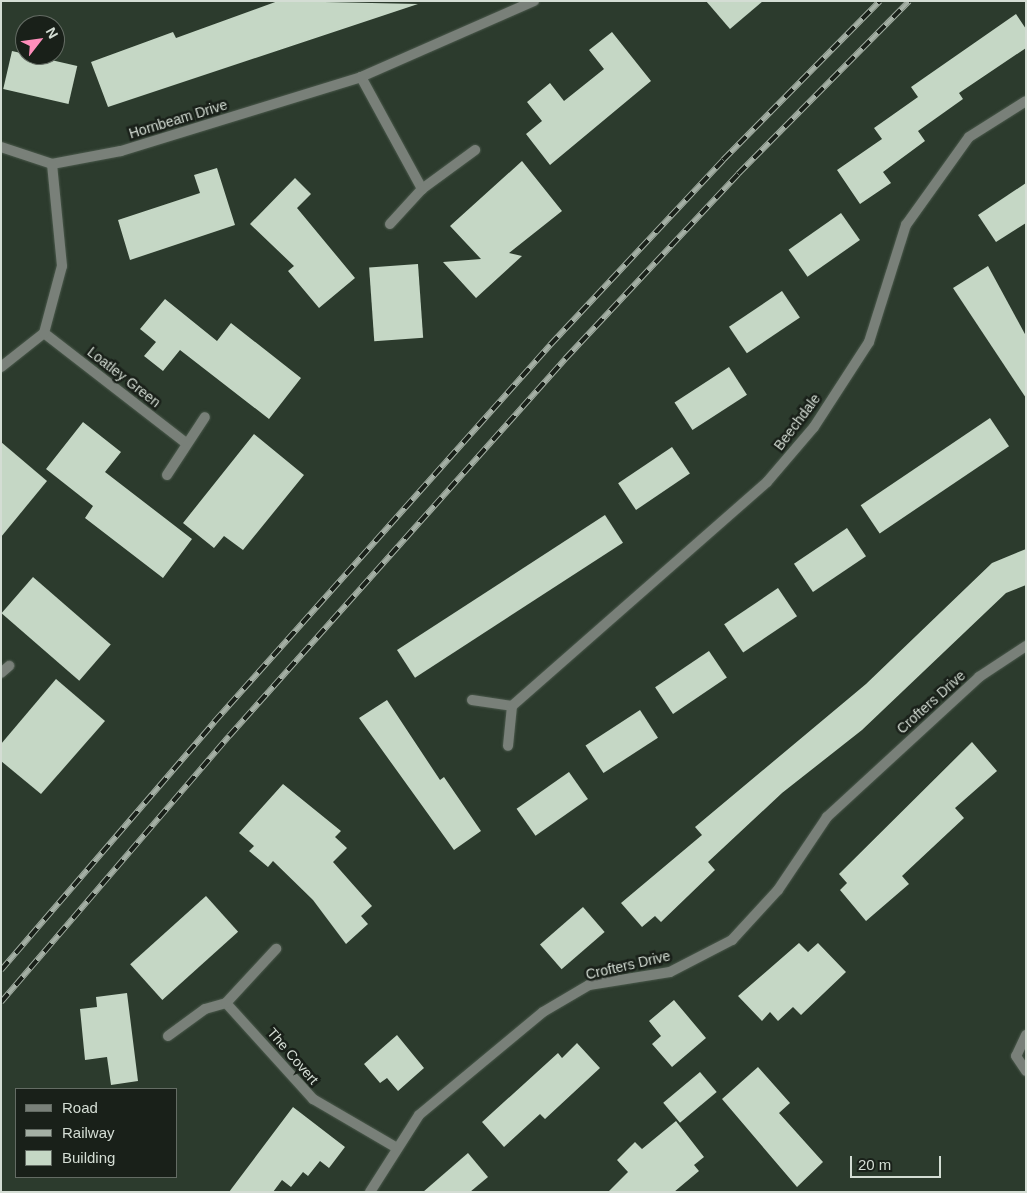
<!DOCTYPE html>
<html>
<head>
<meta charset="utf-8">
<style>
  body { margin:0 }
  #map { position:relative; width:1027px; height:1193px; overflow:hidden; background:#2c3b2d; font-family:Arial,sans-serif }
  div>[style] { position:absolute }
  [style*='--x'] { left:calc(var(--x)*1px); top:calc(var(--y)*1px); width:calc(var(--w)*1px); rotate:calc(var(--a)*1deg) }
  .building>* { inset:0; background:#c5d7c5; transform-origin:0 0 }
  .roads { filter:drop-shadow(0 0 1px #4a584b) drop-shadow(0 0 1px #4a584b) }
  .street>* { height:10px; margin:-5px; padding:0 5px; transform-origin:5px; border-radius:5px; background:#798079 }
  .rail>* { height:5.5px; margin-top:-2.75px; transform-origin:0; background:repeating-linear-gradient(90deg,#192019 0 11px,#a4afa4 0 22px); box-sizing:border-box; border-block:1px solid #a4afa4 }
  span { translate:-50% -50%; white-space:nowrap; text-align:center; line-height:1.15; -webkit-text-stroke:5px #192019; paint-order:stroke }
  .street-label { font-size:14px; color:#d4ddd4 }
  .frame { position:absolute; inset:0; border:2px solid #d4ddd4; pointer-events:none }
  .legend { position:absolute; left:15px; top:1088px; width:162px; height:90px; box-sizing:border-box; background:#192019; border:1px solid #646c64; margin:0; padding:6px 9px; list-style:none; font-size:15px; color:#d4ddd4 }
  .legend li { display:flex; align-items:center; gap:10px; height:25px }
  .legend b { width:25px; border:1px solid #646c64 }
  .north { position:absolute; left:15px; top:15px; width:50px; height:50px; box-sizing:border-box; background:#192019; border:1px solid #646c64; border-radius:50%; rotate:60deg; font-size:14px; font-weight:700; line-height:20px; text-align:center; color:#d4ddd4 }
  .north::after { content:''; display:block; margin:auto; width:18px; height:22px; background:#ff8ebb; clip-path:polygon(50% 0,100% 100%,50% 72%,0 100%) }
  .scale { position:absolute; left:850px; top:1156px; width:91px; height:22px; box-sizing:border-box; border:2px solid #d4ddd4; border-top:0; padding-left:6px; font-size:15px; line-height:18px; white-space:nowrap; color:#d4ddd4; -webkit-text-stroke:4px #192019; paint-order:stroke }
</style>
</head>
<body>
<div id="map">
  <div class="building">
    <div style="clip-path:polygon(278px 1px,418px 4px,108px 107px,91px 62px,173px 32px,176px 38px)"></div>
    <div style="clip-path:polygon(706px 1px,763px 1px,730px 29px)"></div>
    <div style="clip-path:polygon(1016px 14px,1026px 29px,1026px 48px,959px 93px,963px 99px,918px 131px,925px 141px,883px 172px,891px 183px,860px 204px,837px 170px,882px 139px,874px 128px,918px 97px,911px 87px)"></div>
    <div style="clip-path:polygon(612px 32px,651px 81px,550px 165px,526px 134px,542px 121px,527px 102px,550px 83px,564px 101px,604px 69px,589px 50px)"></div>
    <div style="left:12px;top:51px;width:67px;height:39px;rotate:13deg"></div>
    <div style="clip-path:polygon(522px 161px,562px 211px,509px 253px,522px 256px,476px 298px,443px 262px,481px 259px,450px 226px)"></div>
    <div style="clip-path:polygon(217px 168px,235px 225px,130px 260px,118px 220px,200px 193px,194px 175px)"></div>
    <div style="clip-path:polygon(295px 178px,311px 194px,297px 208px,355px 278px,319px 308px,288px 271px,294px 266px,250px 224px)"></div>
    <div style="clip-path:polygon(1026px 183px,1026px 223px,996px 242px,978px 215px)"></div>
    <div style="left:841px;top:213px;width:33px;height:64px;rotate:55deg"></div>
    <div style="left:418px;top:264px;width:74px;height:49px;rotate:86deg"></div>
    <div style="clip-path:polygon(988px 266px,1026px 336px,1026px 398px,953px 288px)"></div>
    <div style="left:782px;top:291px;width:32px;height:64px;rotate:56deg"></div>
    <div style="clip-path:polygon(165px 299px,217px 341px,231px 323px,301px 378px,269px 419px,180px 350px,163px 371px,144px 356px,156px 342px,140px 329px)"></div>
    <div style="left:729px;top:367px;width:33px;height:65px;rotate:57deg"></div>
    <div style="left:990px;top:418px;width:34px;height:156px;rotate:56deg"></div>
    <div style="clip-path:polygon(83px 422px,121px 452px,105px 472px,192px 539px,163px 578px,85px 518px,93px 506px,46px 469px)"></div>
    <div style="clip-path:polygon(254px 434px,304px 475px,243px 550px,224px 536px,214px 548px,183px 523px)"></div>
    <div style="clip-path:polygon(1px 442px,47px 481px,1px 537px)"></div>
    <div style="left:672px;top:447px;width:32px;height:65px;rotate:56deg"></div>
    <div style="left:605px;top:515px;width:33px;height:248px;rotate:57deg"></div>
    <div style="left:847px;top:528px;width:34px;height:64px;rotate:56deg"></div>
    <div style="clip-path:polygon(1026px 549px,1026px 585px,1006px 593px,862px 730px,782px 793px,708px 862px,715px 870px,661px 922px,655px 916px,642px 927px,621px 903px,702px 835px,695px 827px,866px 684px,992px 563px)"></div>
    <div style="left:33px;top:577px;width:103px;height:48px;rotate:41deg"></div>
    <div style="left:778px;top:588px;width:34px;height:65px;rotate:56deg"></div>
    <div style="left:709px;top:651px;width:32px;height:65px;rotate:56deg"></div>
    <div style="clip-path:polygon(56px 679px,105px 721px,41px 794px,1px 761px,1px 744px)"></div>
    <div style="clip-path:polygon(387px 700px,440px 780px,444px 777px,481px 831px,454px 850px,359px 718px)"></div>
    <div style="left:640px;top:710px;width:33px;height:65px;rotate:57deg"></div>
    <div style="clip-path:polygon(972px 742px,997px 771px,955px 808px,964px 818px,902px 876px,909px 884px,866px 921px,840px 890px,847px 883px,839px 874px)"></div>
    <div style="left:569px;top:772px;width:33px;height:64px;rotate:55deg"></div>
    <div style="clip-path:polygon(283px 784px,341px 831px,335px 837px,347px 848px,333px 862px,372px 906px,361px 916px,368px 924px,346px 944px,313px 900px,273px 861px,268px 867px,249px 851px,254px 846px,239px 833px)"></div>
    <div style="left:206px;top:896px;width:48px;height:102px;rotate:48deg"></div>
    <div style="left:583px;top:907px;width:33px;height:57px;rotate:49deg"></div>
    <div style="clip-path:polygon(799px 943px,808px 952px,818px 943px,846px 972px,801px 1015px,793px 1007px,778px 1021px,770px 1012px,762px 1021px,738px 996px)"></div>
    <div style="clip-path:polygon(127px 993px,138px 1081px,111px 1085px,107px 1057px,85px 1060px,80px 1009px,97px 1007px,96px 997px)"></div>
    <div style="clip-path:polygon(674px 1000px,706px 1038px,672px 1067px,652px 1044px,661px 1036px,649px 1021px)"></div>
    <div style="clip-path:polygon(397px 1035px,424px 1068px,398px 1091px,387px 1078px,380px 1083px,364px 1064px)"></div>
    <div style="clip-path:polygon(577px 1043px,600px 1068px,545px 1119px,540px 1114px,504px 1147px,482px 1122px,558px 1053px,562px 1058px)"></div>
    <div style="clip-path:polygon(758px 1067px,790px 1103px,779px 1113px,823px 1162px,797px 1187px,722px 1099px)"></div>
    <div style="left:700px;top:1072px;width:26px;height:48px;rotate:50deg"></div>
    <div style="clip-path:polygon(293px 1107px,345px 1147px,329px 1168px,320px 1161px,308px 1176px,303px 1172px,291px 1187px,282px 1180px,273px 1192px,229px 1192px)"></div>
    <div style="clip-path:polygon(676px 1121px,704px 1157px,694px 1165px,699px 1171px,674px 1192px,608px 1192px,628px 1172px,617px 1160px,635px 1142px,642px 1149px)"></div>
    <div style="clip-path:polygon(468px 1153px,488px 1177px,470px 1192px,423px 1192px)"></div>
  </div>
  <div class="roads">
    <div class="street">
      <div style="--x:361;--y:77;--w:128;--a:61.4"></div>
      <div style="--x:1;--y:147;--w:54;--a:18.4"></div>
      <div style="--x:52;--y:164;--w:70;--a:-10.7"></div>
      <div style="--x:121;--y:151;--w:251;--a:-17.1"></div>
      <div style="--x:361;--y:77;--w:189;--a:-23.7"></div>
      <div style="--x:390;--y:224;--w:47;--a:-47.6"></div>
      <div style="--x:422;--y:189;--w:66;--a:-36.3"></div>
      <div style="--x:44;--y:333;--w:180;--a:37.8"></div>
      <div style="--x:1;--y:367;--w:55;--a:-38.3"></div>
      <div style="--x:44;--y:333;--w:69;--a:-75"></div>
      <div style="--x:62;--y:266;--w:102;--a:-95.6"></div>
      <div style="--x:167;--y:475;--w:69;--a:-56.8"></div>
      <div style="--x:1;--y:673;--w:11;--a:-41"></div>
      <div style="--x:472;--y:700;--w:40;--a:8.5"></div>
      <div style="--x:512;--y:706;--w:40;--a:95.7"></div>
      <div style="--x:512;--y:706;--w:339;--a:-41.3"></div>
      <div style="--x:767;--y:482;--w:72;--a:-49.5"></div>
      <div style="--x:814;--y:427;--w:101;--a:-57.1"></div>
      <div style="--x:869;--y:342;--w:123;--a:-72.5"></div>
      <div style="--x:906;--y:225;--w:108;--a:-54.4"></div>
      <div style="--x:969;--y:137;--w:67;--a:-32.3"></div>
      <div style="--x:226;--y:1003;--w:130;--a:47.8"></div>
      <div style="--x:313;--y:1099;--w:97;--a:30.3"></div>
      <div style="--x:1026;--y:1035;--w:23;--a:115"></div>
      <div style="--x:1016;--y:1056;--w:18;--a:56"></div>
      <div style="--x:168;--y:1036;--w:46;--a:-36.1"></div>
      <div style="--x:205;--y:1009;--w:22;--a:-16"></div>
      <div style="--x:226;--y:1003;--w:74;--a:-47.2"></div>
      <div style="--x:370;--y:1192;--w:91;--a:-57.5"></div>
      <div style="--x:419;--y:1115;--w:161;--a:-39.7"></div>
      <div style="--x:543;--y:1012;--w:53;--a:-30.4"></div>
      <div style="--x:589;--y:985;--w:82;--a:-9.1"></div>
      <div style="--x:670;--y:972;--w:70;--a:-27.3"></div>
      <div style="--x:732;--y:940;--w:68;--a:-47.4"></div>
      <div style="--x:778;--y:890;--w:88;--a:-56.1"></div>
      <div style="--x:827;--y:817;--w:207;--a:-42.6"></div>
      <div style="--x:979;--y:677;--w:56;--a:-33.4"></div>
    </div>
  </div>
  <div class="rail">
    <div style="--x:1;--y:970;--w:327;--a:-49.3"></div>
    <div style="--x:214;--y:722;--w:505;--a:-48.29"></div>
    <div style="--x:550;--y:345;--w:253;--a:-46.9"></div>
    <div style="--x:723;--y:160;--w:223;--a:-45.4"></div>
    <div style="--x:1;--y:1002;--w:350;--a:-49.4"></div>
    <div style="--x:229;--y:736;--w:505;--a:-48.29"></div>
    <div style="--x:565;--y:359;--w:253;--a:-46.9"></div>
    <div style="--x:738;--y:174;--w:243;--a:-45.3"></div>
  </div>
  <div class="street-label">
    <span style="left:178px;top:119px;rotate:-17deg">Hornbeam Drive</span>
    <span style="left:124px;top:377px;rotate:38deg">Loatley Green</span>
    <span style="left:797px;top:422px;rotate:-53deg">Beechdale</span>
    <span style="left:931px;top:702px;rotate:-42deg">Crofters Drive</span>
    <span style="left:628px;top:965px;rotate:-13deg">Crofters Drive</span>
    <span style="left:293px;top:1056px;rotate:49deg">The Covert</span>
  </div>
  <div class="frame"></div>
  <ul class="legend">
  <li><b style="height:6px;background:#798079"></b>Road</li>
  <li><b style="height:6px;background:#a4afa4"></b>Railway</li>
  <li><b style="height:14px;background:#c5d7c5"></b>Building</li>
  </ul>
  <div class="north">N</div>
  <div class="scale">20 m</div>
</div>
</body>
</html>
